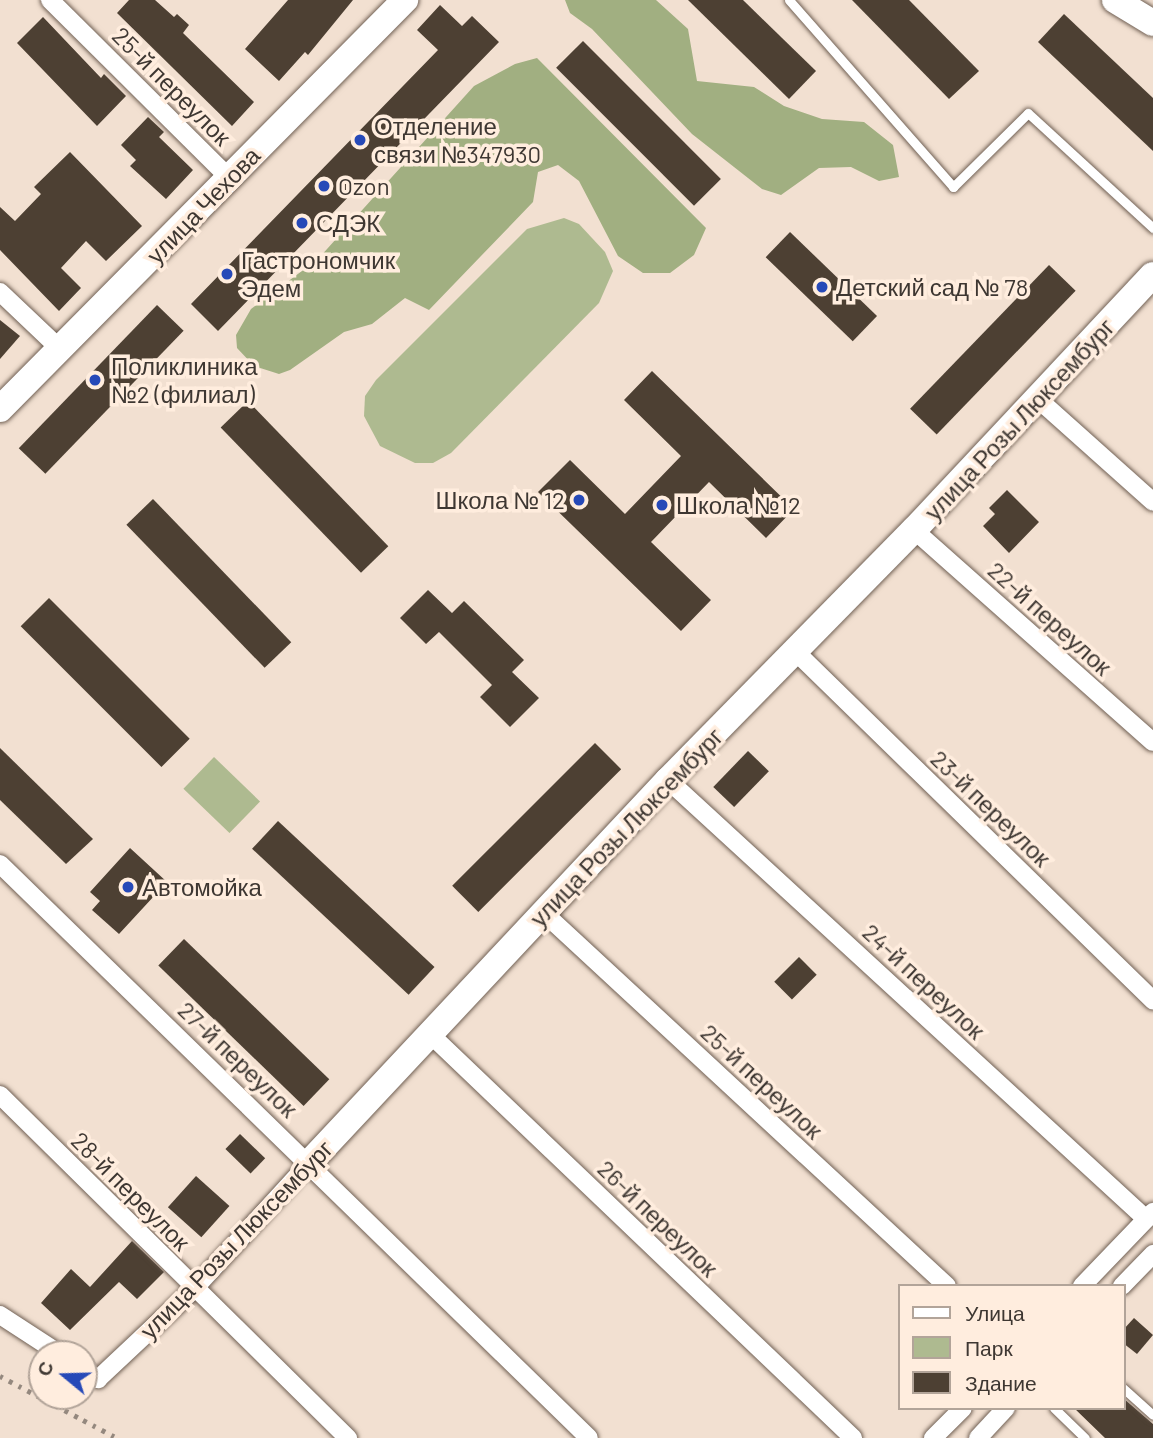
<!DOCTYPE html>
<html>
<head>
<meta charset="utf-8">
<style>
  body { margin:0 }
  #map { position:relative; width:1153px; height:1438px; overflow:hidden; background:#f2e0d1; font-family:Barlow,sans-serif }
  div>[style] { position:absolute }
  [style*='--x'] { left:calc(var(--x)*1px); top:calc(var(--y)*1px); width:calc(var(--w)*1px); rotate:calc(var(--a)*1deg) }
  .green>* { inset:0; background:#aeba90; transform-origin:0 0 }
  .forest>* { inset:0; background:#a1af81 }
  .building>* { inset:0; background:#4d4033; transform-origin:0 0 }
  .roads { filter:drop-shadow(0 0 2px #706054) drop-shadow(0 0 2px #706054) }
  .lane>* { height:9px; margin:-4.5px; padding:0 4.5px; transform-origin:4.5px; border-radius:4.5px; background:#fff }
  .street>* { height:18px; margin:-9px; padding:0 9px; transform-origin:9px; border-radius:9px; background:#fff }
  .secondary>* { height:26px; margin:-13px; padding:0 13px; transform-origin:13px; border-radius:13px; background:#fff }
  .rail>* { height:5px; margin-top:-2.5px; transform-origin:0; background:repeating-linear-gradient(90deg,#94887e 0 3.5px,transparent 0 10.5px) }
  .dots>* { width:19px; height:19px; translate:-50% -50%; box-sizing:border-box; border:4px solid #ffedde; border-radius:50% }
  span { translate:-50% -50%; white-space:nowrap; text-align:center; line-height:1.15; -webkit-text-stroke:7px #ffedde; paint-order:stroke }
  .street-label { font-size:24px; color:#3e3732 }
  .poi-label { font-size:24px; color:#3e3732 }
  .left { translate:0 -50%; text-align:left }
  .right { translate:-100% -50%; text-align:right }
  .legend { position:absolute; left:898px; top:1284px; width:228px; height:126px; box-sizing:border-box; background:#ffedde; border:2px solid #b2a499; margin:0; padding:9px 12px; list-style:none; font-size:21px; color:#3e3732 }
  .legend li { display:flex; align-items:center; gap:14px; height:35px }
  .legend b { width:35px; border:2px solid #b2a499 }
  .north { position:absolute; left:28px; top:1340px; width:70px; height:70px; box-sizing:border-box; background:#ffedde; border:2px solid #b2a499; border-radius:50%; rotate:289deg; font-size:19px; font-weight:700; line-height:28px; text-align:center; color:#3e3732 }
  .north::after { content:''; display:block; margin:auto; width:24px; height:32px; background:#2649b8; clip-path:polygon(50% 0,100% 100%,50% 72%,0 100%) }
</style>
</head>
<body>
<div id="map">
  <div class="green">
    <div style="clip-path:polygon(564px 218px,579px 224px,605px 252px,613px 271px,599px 303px,451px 453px,433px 463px,415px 463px,380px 446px,364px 416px,365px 396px,376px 380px,527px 229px)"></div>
    <div style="left:214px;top:757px;width:64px;height:44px;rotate:44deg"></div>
  </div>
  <div class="forest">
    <div style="clip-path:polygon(565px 0,656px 0,688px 29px,697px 81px,754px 87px,784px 106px,822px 119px,864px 122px,893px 145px,899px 177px,879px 181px,851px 167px,819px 168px,781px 195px,762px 189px,692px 134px,592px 29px,570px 13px)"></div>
    <div style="clip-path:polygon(537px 58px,706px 228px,694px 255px,670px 273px,643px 273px,618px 256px,579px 181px,558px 165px,538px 172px,533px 202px,429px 310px,405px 298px,372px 324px,344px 332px,290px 370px,279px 374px,254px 366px,237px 348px,236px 335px,251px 309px,318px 259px,474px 86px,515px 64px)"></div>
  </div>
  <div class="building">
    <div style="clip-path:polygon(129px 0,155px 0,174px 17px,177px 14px,189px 25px,183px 33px,254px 102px,232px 126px,117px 13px)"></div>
    <div style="clip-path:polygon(288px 0,353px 0,308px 55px,305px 52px,279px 81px,245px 49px)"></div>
    <div style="clip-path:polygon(688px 0,743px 0,816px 71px,789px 99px)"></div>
    <div style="clip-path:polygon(852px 0,909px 0,979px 71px,949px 99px)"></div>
    <div style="clip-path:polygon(440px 5px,462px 26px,472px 16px,499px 42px,218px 331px,191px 304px,438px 50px,417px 30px)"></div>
    <div style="clip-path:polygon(1064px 14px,1153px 98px,1153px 151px,1038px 42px)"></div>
    <div style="clip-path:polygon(43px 17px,101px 78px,104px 74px,126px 96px,97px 126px,17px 43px)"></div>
    <div style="left:583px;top:41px;width:195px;height:38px;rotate:45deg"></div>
    <div style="clip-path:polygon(148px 117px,164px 132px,159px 137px,193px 170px,166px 199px,130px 166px,136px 160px,121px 145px)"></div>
    <div style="clip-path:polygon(70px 152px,142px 226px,106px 261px,86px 241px,61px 268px,81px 288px,59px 311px,0 250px,0 207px,15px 221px,41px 194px,34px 187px)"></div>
    <div style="left:790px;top:232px;width:121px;height:35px;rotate:44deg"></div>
    <div style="left:1049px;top:265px;width:37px;height:200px;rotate:44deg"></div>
    <div style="left:157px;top:305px;width:37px;height:199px;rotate:44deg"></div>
    <div style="clip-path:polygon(0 320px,20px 336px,0 359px)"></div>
    <div style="clip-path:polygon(652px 371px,794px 509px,766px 538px,709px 482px,651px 542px,711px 600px,681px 631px,538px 492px,570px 460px,625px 514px,681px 456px,624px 400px)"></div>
    <div style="left:248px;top:401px;width:202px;height:38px;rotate:46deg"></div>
    <div style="clip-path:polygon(1007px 490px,1039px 522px,1009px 553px,983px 526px,995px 514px,989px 508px)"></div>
    <div style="left:153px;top:499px;width:199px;height:37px;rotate:46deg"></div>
    <div style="clip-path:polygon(428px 590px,452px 613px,464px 601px,524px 660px,512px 672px,539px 698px,510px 727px,480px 697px,492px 685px,439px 632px,426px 644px,400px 618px)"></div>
    <div style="left:49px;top:598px;width:199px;height:40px;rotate:45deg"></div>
    <div style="left:595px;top:743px;width:37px;height:202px;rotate:45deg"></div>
    <div style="clip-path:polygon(0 748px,93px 839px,66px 864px,0 800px)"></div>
    <div style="left:748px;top:751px;width:29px;height:50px;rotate:44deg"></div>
    <div style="left:278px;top:821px;width:214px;height:38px;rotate:43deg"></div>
    <div style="clip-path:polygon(130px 848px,167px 882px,119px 934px,92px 910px,100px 901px,90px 892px)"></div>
    <div style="left:184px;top:939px;width:202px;height:37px;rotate:44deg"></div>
    <div style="left:799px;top:957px;width:25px;height:35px;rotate:45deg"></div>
    <div style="left:240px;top:1134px;width:35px;height:21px;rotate:44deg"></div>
    <div style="left:196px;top:1176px;width:45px;height:42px;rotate:42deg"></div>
    <div style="clip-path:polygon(132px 1241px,164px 1272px,137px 1299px,119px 1282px,70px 1330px,41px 1303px,71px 1269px,90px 1287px)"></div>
    <div style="clip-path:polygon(1134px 1318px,1153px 1335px,1137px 1354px,1123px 1343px,1123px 1330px)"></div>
    <div style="clip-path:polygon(1123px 1398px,1153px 1424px,1153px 1438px,1105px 1438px,1074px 1408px,1123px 1408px)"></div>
  </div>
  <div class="roads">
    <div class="lane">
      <div style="--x:789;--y:0;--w:249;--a:48.7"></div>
      <div style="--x:953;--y:187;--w:105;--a:-44.6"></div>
      <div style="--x:1028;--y:113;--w:170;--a:42.6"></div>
      <div style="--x:1123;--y:1388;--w:40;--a:42"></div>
      <div style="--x:1054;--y:1408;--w:43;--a:44.1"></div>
    </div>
    <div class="street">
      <div style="--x:50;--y:0;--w:252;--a:44.8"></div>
      <div style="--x:0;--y:292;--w:83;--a:43.5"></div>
      <div style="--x:1038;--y:399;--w:154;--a:41.8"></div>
      <div style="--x:914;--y:530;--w:319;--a:41.6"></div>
      <div style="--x:796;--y:652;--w:499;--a:44.3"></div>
      <div style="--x:668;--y:780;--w:649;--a:42.56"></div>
      <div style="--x:0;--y:864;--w:822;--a:44.26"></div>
      <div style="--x:544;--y:913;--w:549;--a:42.79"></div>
      <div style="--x:430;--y:1034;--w:585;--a:43.68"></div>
      <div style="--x:0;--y:1095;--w:489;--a:44.6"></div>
      <div style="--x:1082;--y:1286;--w:103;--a:-46.2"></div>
      <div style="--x:1122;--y:1286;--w:45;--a:-45.9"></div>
      <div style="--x:0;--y:1315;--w:72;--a:33"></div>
      <div style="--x:84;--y:1370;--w:17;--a:33"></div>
      <div style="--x:98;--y:1379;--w:132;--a:-43.2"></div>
      <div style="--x:194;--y:1289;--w:172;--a:-47.6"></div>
      <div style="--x:933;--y:1438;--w:42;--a:-45"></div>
      <div style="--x:978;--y:1438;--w:41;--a:-47"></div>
    </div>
    <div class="secondary">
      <div style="--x:1115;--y:0;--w:44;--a:31.2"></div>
      <div style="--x:0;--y:409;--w:576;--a:-45.28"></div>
      <div style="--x:310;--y:1162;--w:524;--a:-46.86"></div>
      <div style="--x:668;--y:780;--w:351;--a:-45.5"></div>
      <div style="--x:914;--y:530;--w:349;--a:-46.9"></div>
    </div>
  </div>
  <div class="rail">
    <div style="--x:0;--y:1376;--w:132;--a:27.9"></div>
  </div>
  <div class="dots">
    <div style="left:360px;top:140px;background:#2649b8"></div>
    <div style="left:324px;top:186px;background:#2649b8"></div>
    <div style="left:302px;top:223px;background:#2649b8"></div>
    <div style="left:227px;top:274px;background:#2649b8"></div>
    <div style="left:822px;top:287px;background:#2649b8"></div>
    <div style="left:95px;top:380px;background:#2649b8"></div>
    <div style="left:579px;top:500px;background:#2649b8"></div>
    <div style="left:662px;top:505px;background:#2649b8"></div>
    <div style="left:128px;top:887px;background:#2649b8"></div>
  </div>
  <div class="street-label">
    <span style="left:172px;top:86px;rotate:45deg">25-й переулок</span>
    <span style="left:203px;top:205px;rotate:-46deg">улица Чехова</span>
    <span style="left:1019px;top:419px;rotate:-47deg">улица Розы Люксембург</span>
    <span style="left:1050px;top:618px;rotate:42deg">22-й переулок</span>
    <span style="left:991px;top:808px;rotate:44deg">23-й переулок</span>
    <span style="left:626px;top:827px;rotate:-46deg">улица Розы Люксембург</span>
    <span style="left:924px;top:981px;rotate:43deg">24-й переулок</span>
    <span style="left:238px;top:1059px;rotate:44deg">27-й переулок</span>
    <span style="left:762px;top:1081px;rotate:43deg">25-й переулок</span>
    <span style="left:131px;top:1191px;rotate:45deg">28-й переулок</span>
    <span style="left:658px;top:1218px;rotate:44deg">26-й переулок</span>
    <span style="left:236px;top:1239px;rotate:-46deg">улица Розы Люксембург</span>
  </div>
  <div class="poi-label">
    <span class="left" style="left:374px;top:140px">Отделение<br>связи №347930</span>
    <span class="left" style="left:338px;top:186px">Ozon</span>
    <span class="left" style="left:316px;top:223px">СДЭК</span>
    <span class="left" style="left:241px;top:274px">Гастрономчик<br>Эдем</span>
    <span class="left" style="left:836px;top:287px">Детский сад № 78</span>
    <span class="left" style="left:111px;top:380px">Поликлиника<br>№2 (филиал)</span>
    <span class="right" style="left:565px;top:500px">Школа № 12</span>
    <span class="left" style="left:676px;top:505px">Школа №12</span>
    <span class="left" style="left:142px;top:887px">Автомойка</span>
  </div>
  <ul class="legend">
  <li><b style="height:9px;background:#fff"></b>Улица</li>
  <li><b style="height:19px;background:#aeba90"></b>Парк</li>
  <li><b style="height:19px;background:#4d4033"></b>Здание</li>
  </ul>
  <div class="north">С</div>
</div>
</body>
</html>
